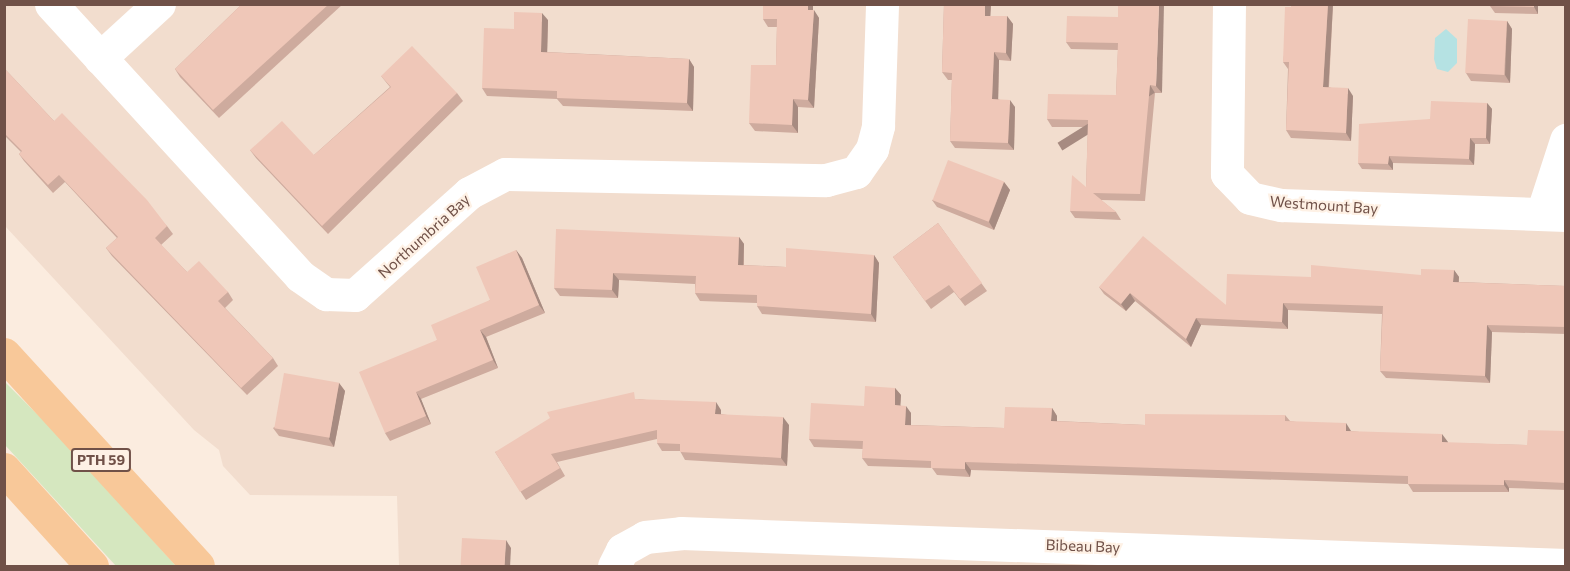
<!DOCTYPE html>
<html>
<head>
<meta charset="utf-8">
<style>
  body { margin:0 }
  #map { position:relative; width:1570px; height:571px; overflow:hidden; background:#fbecdf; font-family:Commissioner,sans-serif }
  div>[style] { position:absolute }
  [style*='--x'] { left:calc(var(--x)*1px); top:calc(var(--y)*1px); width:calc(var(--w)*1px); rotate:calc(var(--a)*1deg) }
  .residential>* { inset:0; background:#f2ddce }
  .green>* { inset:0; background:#d5e7bf }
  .water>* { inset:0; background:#b5e2e3 }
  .minor>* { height:33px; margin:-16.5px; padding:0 16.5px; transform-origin:16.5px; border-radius:16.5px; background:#fff }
  .major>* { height:33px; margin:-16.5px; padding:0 16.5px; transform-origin:16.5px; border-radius:16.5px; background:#f8c899 }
  .wall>* { inset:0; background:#ceab9e }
  .shaded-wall>* { inset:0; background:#a78b81; transform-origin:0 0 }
  .building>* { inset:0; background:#efc7b8; transform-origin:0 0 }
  span { translate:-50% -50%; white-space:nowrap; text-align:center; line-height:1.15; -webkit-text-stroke:4.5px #fef1e5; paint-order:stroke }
  .shield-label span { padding:2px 4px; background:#fef1e5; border:2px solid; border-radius:4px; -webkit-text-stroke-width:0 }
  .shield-label { font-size:14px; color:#705148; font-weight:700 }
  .street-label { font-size:15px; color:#705148 }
  .frame { position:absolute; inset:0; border:6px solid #705148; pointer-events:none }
</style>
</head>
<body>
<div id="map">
  <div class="residential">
    <div style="clip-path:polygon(5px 5px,1565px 5px,1565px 566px,399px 566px,397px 496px,250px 495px,223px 466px,219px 450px,194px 430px,5px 226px)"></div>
  </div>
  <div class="green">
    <div style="clip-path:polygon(5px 382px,61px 438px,176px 566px,116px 566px,5px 445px)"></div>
  </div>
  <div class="water">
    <div style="clip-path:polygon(1446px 29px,1457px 39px,1457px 63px,1448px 72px,1437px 69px,1434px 59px,1435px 38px)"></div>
  </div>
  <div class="minor">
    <div style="--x:51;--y:4;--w:369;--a:47.5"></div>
    <div style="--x:300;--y:276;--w:32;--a:35"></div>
    <div style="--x:326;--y:294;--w:29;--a:2"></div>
    <div style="--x:355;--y:295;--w:153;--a:-41.8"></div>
    <div style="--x:469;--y:193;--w:41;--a:-27.8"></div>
    <div style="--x:505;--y:174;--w:321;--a:1.1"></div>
    <div style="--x:826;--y:180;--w:31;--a:-15"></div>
    <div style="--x:856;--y:172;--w:28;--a:-55"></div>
    <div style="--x:872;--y:149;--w:24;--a:-75"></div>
    <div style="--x:878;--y:126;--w:122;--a:-88.1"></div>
    <div style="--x:1229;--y:4;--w:170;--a:90.7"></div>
    <div style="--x:1227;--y:174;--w:33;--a:46"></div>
    <div style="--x:1250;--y:198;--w:32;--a:13"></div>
    <div style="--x:1281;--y:205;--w:285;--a:2"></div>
    <div style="--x:100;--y:58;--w:80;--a:-42.5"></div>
    <div style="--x:1542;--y:214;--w:78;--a:-72"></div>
    <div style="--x:614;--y:566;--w:18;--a:-63"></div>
    <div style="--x:622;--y:550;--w:26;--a:-29"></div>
    <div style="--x:645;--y:537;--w:36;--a:-6"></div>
    <div style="--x:681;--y:533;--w:886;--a:2.07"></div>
  </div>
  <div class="major">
    <div style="--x:4;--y:354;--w:287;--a:47.5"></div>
    <div style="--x:4;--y:469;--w:131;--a:47.8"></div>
  </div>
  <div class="wall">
    <div style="clip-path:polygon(242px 4px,343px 4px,219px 118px,180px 77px,175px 69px)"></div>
    <div style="clip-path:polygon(944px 4px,991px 4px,990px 16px,1007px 16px,1013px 24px,1011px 61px,999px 60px,998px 99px,1015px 107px,1014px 150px,955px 148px,950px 141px,952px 80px,948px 80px,942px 72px)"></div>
    <div style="clip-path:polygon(1333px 4px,1329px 87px,1353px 96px,1351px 141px,1291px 138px,1286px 130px,1288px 69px,1283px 62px,1291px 7px)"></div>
    <div style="clip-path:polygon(1490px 4px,1538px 4px,1538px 14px,1495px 13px,1490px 6px)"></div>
    <div style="clip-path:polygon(813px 10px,819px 18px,814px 108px,798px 107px,798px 133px,755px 131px,749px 123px,776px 65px,777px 27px,768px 27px,763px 19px)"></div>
    <div style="clip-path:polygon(1118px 17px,1162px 93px,1155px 93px,1145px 201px,1101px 200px,1116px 212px,1121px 220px,1075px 218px,1070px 211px,1086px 187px,1088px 127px,1052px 127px,1047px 119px,1116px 95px,1118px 50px,1071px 49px,1066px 42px)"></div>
    <div style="clip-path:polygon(548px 20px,547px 52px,689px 59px,694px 67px,693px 111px,563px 106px,557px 99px,487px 96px,482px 88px,514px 29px)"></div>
    <div style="clip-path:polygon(1507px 21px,1512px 29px,1510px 83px,1471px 81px,1466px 73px)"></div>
    <div style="clip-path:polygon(4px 68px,54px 121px,167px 226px,173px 234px,161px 245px,187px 272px,228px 292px,233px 300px,225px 308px,273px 358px,278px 366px,247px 395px,112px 256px,106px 248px,117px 238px,65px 182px,53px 193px,24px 161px,19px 154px,21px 152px,4px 135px)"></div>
    <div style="clip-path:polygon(381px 76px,457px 93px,463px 101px,328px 234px,256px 158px,250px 150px,314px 155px,390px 87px)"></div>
    <div style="clip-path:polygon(1487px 103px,1492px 109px,1490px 144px,1475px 144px,1474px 165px,1393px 163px,1393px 170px,1362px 169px,1358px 163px,1430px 119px)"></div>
    <div style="clip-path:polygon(1004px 182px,1010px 190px,994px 230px,937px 207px,932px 200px)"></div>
    <div style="clip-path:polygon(938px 223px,987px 291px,965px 306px,954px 292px,931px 309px,893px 257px)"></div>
    <div style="clip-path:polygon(739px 237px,744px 244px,744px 265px,786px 267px,874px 255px,879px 263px,876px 322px,762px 314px,757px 306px,757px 303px,700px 301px,695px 293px,695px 284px,619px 280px,618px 298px,560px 296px,554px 288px)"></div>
    <div style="clip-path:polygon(516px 250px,522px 258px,545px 313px,486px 337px,498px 368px,421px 399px,431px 424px,390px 441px,385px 433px,437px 340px,490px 300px)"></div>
    <div style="clip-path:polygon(1454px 270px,1459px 277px,1459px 282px,1566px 286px,1566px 334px,1492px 332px,1490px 383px,1386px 378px,1380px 371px,1382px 314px,1288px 310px,1288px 329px,1201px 325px,1191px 347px,1135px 301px,1126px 311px,1104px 294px,1099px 287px,1226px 305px,1311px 277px,1421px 275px)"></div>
    <div style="clip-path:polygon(339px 383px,345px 391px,334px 447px,279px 436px,273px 428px)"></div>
    <div style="clip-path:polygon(895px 388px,901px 395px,900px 405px,911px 413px,911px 425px,1004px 428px,1052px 408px,1057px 416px,1057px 421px,1145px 425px,1285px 415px,1290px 421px,1351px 431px,1448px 442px,1448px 443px,1527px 445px,1566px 431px,1566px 490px,1509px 488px,1509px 492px,1413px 492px,1408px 484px,971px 470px,970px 477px,937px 475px,932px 468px,868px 466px,862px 458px,863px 449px,814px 447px,809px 439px)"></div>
    <div style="clip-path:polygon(639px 399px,721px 410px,721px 414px,789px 425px,787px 466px,685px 460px,680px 451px,662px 451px,657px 443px,657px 439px,557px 462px,565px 476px,526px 500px,495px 452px)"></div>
  </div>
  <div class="shaded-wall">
    <div style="clip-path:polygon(808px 4px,813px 4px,813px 17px,808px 10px)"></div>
    <div style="clip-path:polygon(985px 4px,991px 4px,990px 23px,985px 16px)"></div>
    <div style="clip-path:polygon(1159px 4px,1164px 4px,1162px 93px,1156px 86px)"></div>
    <div style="clip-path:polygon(1328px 4px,1333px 4px,1328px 94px,1323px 87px)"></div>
    <div style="clip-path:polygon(1534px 4px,1538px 4px,1538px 14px,1534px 7px)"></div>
    <div style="clip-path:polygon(814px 10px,819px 18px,814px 108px,808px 100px)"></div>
    <div style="clip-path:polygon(542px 13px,548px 20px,547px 60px,541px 52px)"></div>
    <div style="clip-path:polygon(1007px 16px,1013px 24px,1011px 61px,1006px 53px)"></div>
    <div style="clip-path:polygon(1507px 21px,1512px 29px,1510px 83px,1505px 75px)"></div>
    <div style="clip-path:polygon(994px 52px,999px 60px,998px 107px,992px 99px)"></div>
    <div style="clip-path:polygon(689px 59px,694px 67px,693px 111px,687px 103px)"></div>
    <div style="left:1150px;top:85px;width:9px;height:109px;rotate:58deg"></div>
    <div style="clip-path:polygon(1348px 88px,1353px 96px,1351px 141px,1346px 133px)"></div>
    <div style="clip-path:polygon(793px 99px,798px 107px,798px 133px,792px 125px)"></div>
    <div style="clip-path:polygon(1010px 100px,1015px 107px,1014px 150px,1008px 143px)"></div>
    <div style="clip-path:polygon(1487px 103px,1492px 109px,1490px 144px,1486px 138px)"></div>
    <div style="clip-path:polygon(1470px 138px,1475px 144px,1474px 165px,1469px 159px)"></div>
    <div style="clip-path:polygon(1389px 156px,1393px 163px,1393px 170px,1388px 164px)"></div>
    <div style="clip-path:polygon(1004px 182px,1010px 190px,994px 230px,989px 222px)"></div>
    <div style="clip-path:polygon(739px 237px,744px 244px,743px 273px,738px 265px)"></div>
    <div style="clip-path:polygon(516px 250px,522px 258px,545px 313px,539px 305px)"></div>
    <div style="clip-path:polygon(874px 255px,879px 263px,876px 322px,871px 314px)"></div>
    <div style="clip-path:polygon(1454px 270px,1459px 277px,1458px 289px,1453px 282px)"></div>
    <div style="clip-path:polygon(613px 273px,619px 280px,618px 298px,612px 290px)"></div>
    <div style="clip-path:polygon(1130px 293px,1135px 301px,1126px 311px,1121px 304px)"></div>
    <div style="clip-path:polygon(1283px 303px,1288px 310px,1288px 329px,1282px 322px)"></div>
    <div style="clip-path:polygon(1196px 318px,1201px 325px,1191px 347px,1186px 339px)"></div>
    <div style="clip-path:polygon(1487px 325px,1492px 332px,1490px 383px,1485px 376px)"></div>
    <div style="clip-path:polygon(480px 330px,486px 337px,498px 368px,493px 360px)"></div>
    <div style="clip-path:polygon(339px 383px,345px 391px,334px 447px,329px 439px)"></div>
    <div style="clip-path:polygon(895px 388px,901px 395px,900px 413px,895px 405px)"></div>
    <div style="clip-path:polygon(416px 392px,421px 399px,431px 424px,426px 416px)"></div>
    <div style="clip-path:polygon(716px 402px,721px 410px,721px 422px,715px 414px)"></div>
    <div style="clip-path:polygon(906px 406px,911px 413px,911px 432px,905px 425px)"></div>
    <div style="clip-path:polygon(1052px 408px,1057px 416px,1057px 429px,1051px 421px)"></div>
    <div style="clip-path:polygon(783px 417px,789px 425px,787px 466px,781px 458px)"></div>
    <div style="clip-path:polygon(1346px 423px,1351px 431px,1346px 431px)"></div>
    <div style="clip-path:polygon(1442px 434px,1448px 442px,1447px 450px,1442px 442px)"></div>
    <div style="clip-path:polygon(965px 462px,971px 470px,970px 477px,965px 469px)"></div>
    <div style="clip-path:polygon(1504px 480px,1509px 488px,1509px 492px,1504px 485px)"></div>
    <div style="clip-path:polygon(506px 540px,511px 548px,510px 567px,504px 567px)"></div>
  </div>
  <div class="building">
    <div style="clip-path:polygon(242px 4px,329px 4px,213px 110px,175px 69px)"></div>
    <div style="clip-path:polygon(763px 4px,808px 4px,808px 10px,814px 10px,808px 100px,793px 99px,792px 125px,749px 123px,751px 65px,776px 65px,777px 19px,763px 19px)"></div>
    <div style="clip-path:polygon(944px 4px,985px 4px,985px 16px,1007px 16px,1006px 53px,994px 52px,992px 99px,1010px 100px,1008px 143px,950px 141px,952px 73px,942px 72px)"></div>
    <div style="clip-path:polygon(1118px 4px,1159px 4px,1156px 86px,1150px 85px,1140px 194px,1093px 193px,1116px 212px,1070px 211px,1072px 175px,1086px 187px,1088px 120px,1047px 119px,1048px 94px,1116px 95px,1118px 43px,1066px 42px,1067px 16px,1118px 17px)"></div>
    <div style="clip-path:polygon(1291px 4px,1328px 4px,1323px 87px,1348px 88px,1346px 133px,1286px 130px,1289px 62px,1283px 62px,1285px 7px,1291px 7px)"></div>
    <div style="clip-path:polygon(1490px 4px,1534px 4px,1534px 7px,1490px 6px)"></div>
    <div style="clip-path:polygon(514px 12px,542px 13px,541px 52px,689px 59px,687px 103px,557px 98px,557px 91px,482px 88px,484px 28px,514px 29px)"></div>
    <div style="left:1468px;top:19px;width:39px;height:54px;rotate:3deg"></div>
    <div style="clip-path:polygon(412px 46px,457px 93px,322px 226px,250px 150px,282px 121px,314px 155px,391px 87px,381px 76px)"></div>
    <div style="clip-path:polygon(4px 68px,54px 121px,62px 113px,147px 200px,167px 226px,155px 238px,187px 272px,199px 261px,228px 292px,218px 301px,273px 358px,241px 388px,106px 248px,118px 237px,59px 175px,48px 185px,19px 154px,22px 151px,4px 133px)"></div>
    <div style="clip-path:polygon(1431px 101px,1487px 103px,1486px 138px,1470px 138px,1469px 159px,1389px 156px,1388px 164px,1358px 163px,1359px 124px,1430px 119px)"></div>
    <div style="left:948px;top:160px;width:60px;height:43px;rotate:21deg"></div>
    <div style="clip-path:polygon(938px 223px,982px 283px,960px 299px,949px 285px,925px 301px,893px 257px)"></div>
    <div style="clip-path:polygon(556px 229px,739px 237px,738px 265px,786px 267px,786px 248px,874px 255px,871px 314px,757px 306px,757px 295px,695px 293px,696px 276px,613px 273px,612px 290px,554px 288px)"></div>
    <div style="clip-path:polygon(1143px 236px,1226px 305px,1227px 274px,1311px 277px,1311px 265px,1421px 275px,1421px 269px,1454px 270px,1453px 282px,1566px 286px,1566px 327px,1487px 325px,1485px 376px,1380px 371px,1383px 306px,1283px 303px,1282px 322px,1196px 318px,1186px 339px,1130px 293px,1121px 304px,1099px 287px)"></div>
    <div style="clip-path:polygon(516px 250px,539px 305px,480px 330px,493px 360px,416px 392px,426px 416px,385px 433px,359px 372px,437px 340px,431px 325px,490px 300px,476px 267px)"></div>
    <div style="left:284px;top:373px;width:56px;height:56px;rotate:10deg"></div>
    <div style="clip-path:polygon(865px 386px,895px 388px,895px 405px,906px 406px,905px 425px,1004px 428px,1005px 407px,1052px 408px,1051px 421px,1145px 425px,1145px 414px,1285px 415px,1285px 421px,1346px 423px,1346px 431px,1442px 434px,1442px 442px,1527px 445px,1528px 430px,1566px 431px,1566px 483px,1504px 480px,1504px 485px,1408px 484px,1408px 476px,965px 462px,965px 469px,931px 468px,931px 461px,862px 458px,863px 441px,809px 439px,811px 403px,864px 406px)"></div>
    <div style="clip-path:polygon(634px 392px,635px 399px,716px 402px,715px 414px,783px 417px,781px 458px,680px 452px,680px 444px,657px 443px,657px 430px,551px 454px,560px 468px,520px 492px,495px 452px,550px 418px,547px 412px)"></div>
    <div style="left:462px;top:538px;width:44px;height:29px;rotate:3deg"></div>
  </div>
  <div class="shield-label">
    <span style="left:101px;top:460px">PTH 59</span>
  </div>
  <div class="street-label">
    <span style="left:1324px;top:205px;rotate:4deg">Westmount Bay</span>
    <span style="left:424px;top:236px;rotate:-42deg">Northumbria Bay</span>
    <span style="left:1083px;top:546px;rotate:2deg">Bibeau Bay</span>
  </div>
  <div class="frame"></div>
</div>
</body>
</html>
